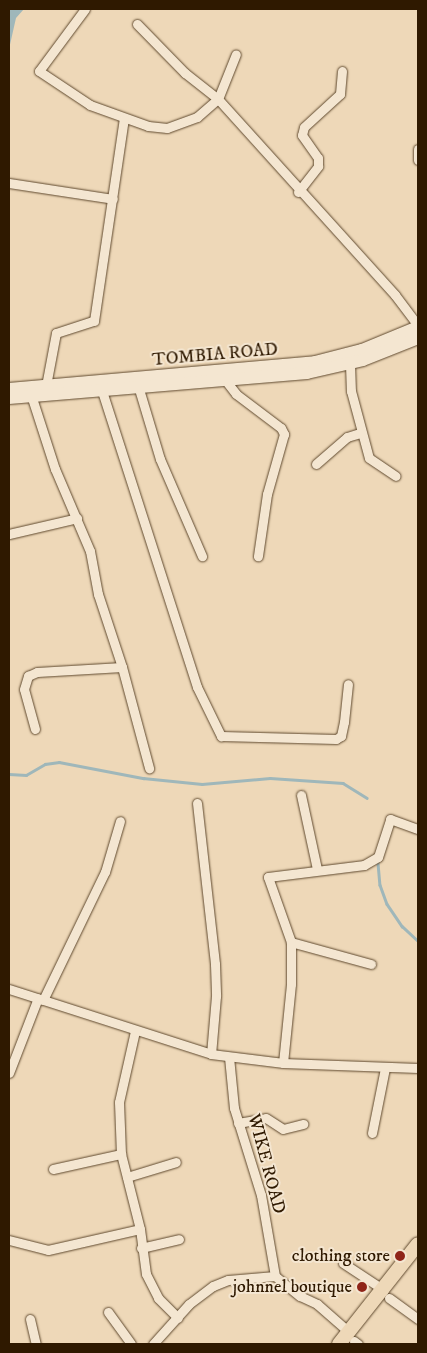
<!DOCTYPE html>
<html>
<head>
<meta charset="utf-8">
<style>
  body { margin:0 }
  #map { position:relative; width:427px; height:1353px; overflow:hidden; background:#eed8b8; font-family:"IM FELL DW Pica",serif }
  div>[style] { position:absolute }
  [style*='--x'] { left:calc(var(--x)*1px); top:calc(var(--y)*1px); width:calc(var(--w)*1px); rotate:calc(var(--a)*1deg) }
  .water>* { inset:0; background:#9fb7ba }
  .stream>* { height:2.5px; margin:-1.25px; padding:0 1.25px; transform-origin:1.25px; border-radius:1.25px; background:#9fb7ba }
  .roads { filter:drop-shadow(0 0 1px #5f492e) drop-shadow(0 0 1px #5f492e) }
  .minor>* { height:9px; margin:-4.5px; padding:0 4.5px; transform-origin:4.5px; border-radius:4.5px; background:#f4e6d1 }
  .secondary>* { height:12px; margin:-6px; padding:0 6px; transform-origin:6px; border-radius:6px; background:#f4e6d1 }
  .primary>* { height:14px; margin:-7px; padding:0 7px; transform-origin:7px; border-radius:7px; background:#eed8b8 }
  .dots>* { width:14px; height:14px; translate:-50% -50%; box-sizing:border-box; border:2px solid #f4e6d1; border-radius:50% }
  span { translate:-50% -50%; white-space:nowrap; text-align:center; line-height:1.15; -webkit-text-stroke:4px #f4e6d1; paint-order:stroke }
  .street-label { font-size:18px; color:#2f1900 }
  .poi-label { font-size:18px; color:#2f1900 }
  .right { translate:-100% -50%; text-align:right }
  .frame { position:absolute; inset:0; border:10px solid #2f1900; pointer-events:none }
</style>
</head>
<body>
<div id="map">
  <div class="water">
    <div style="clip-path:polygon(9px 9px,24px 9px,16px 18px,9px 49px)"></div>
  </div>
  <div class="stream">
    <div style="--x:9;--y:774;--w:17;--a:3"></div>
    <div style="--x:26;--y:775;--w:22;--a:-30"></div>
    <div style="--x:45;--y:764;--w:14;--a:-8"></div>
    <div style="--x:59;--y:762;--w:86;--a:10.8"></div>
    <div style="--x:143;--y:778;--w:59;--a:5.8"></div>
    <div style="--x:202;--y:784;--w:68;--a:-5"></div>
    <div style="--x:270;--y:778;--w:73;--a:3.9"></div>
    <div style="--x:343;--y:783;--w:28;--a:32"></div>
    <div style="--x:378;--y:863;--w:22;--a:85"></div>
    <div style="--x:380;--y:885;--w:20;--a:70"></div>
    <div style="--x:387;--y:904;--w:27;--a:56"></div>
    <div style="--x:402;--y:926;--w:22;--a:43"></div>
  </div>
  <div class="roads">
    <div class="minor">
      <div style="--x:85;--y:9;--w:77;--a:126.6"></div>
      <div style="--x:39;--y:71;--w:61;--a:33.7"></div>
      <div style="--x:90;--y:105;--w:62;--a:19.9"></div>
      <div style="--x:148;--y:126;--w:19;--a:6"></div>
      <div style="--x:167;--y:128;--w:32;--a:-20"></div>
      <div style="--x:197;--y:117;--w:28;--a:-41"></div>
      <div style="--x:218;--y:99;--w:48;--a:-68.2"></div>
      <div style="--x:137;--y:24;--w:69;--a:45.6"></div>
      <div style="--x:185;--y:73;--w:42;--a:38.2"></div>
      <div style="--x:218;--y:99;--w:264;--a:47.9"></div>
      <div style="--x:395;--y:295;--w:39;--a:53"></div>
      <div style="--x:418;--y:149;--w:11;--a:90"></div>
      <div style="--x:9;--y:183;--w:105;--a:8.7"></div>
      <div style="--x:298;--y:192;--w:33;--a:-52"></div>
      <div style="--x:318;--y:166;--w:8;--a:-90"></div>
      <div style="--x:318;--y:158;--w:28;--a:-125"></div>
      <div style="--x:302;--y:135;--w:8;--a:-76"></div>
      <div style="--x:304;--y:127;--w:49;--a:-42.5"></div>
      <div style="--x:340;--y:94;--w:23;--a:-85"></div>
      <div style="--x:350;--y:364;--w:27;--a:88"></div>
      <div style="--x:351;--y:391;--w:69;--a:75"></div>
      <div style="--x:369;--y:458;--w:32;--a:34"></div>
      <div style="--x:226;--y:381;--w:16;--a:52"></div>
      <div style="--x:236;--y:394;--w:56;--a:37.1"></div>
      <div style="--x:281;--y:428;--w:7;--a:63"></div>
      <div style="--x:284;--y:434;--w:62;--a:105.8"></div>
      <div style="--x:267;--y:494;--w:63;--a:98.3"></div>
      <div style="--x:139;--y:389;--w:73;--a:73.3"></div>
      <div style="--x:160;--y:459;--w:106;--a:66.6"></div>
      <div style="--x:45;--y:391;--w:59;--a:-79.3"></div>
      <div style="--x:56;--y:333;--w:40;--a:-18"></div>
      <div style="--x:94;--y:321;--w:205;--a:-81.6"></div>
      <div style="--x:102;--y:391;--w:311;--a:72.2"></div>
      <div style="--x:197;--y:687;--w:55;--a:63.9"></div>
      <div style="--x:221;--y:736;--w:115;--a:1.5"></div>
      <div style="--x:336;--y:739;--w:6;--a:-31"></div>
      <div style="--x:341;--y:736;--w:14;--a:-78"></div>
      <div style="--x:344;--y:722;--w:38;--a:-84"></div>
      <div style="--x:32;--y:398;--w:75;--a:72.1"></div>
      <div style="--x:55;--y:469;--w:89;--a:66.9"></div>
      <div style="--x:90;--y:551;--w:44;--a:79.5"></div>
      <div style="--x:98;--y:594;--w:77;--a:71.8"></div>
      <div style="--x:122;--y:667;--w:105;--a:75"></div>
      <div style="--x:316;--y:464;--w:41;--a:-41.1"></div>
      <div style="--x:347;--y:437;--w:14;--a:-17"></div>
      <div style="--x:9;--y:534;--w:70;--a:-13.2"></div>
      <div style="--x:35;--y:729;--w:41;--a:-105.4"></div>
      <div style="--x:24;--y:689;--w:14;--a:-73"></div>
      <div style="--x:28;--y:676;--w:10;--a:-24"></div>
      <div style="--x:37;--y:672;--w:85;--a:-3.4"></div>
      <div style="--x:301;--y:795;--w:76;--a:77.8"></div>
      <div style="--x:197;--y:803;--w:162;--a:83.6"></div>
      <div style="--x:215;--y:964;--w:32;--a:88"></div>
      <div style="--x:216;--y:996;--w:58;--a:94.9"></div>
      <div style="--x:291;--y:942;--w:83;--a:15.4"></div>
      <div style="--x:9;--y:989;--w:212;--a:17.8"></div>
      <div style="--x:211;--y:1054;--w:73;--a:7.1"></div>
      <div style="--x:283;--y:1063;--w:135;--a:2.1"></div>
      <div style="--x:43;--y:1000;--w:142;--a:-64.2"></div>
      <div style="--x:105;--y:872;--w:53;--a:-73.6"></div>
      <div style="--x:135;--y:1031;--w:73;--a:102.7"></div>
      <div style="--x:119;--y:1102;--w:52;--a:87.8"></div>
      <div style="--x:121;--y:1154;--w:77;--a:75.8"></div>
      <div style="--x:140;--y:1229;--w:45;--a:82.4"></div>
      <div style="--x:146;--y:1274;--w:27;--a:63"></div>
      <div style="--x:158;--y:1298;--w:28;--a:45"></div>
      <div style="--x:229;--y:1057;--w:51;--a:84.4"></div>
      <div style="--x:234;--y:1108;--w:91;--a:72.8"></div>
      <div style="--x:261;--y:1195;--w:82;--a:80.2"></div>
      <div style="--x:275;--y:1276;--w:32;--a:39"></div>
      <div style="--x:300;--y:1296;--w:19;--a:25"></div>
      <div style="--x:317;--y:1304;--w:43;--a:41.2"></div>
      <div style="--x:283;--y:1063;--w:79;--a:-84.2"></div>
      <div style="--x:291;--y:984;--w:42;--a:-90"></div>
      <div style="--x:291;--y:942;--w:69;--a:-109.5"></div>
      <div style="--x:268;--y:877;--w:97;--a:-7.1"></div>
      <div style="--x:364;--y:865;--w:16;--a:-30"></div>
      <div style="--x:378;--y:857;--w:40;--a:-72"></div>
      <div style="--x:390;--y:819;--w:30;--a:20"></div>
      <div style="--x:9;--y:1073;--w:80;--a:-68.9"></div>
      <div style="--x:238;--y:1123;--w:28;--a:-10"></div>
      <div style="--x:266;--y:1118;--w:20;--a:33"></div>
      <div style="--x:283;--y:1129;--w:21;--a:-14"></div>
      <div style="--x:372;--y:1133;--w:66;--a:-78.7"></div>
      <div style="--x:53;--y:1169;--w:70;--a:-12.4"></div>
      <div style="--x:127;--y:1177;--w:51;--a:-17"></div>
      <div style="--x:9;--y:1240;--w:40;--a:14.4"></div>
      <div style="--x:48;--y:1250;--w:94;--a:-12.9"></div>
      <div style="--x:141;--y:1248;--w:39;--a:-13"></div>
      <div style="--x:343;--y:1263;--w:49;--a:33.4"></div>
      <div style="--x:389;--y:1298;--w:36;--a:36"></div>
      <div style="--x:108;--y:1312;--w:39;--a:54"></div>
      <div style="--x:30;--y:1319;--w:26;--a:77"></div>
      <div style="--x:354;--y:1341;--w:5;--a:37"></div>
      <div style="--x:153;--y:1344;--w:54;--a:-48"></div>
      <div style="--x:189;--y:1304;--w:30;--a:-37"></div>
      <div style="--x:213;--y:1286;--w:16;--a:-22"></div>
      <div style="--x:228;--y:1280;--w:47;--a:-4.9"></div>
    </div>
    <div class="secondary">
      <div style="--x:9;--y:389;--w:307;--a:-5"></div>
      <div style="--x:315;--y:362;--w:49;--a:-14.3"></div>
      <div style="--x:362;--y:350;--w:61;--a:-22.3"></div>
      <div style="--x:9;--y:398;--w:299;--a:-4.8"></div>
      <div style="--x:307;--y:373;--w:57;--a:-13.1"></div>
      <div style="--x:363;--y:360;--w:59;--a:-21.8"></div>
    </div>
    <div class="primary">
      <div style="--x:339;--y:1344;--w:127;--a:-51.7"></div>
    </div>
  </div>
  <div class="dots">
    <div style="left:400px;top:1256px;background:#8f2418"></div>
    <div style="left:362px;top:1287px;background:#8f2418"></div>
  </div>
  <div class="street-label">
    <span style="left:215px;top:355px;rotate:-5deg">TOMBIA ROAD</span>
    <span style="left:266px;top:1164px;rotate:75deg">WIKE ROAD</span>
  </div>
  <div class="poi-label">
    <span class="right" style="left:390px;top:1256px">clothing store</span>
    <span class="right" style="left:352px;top:1287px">johnnel boutique</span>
  </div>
  <div class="frame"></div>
</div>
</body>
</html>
